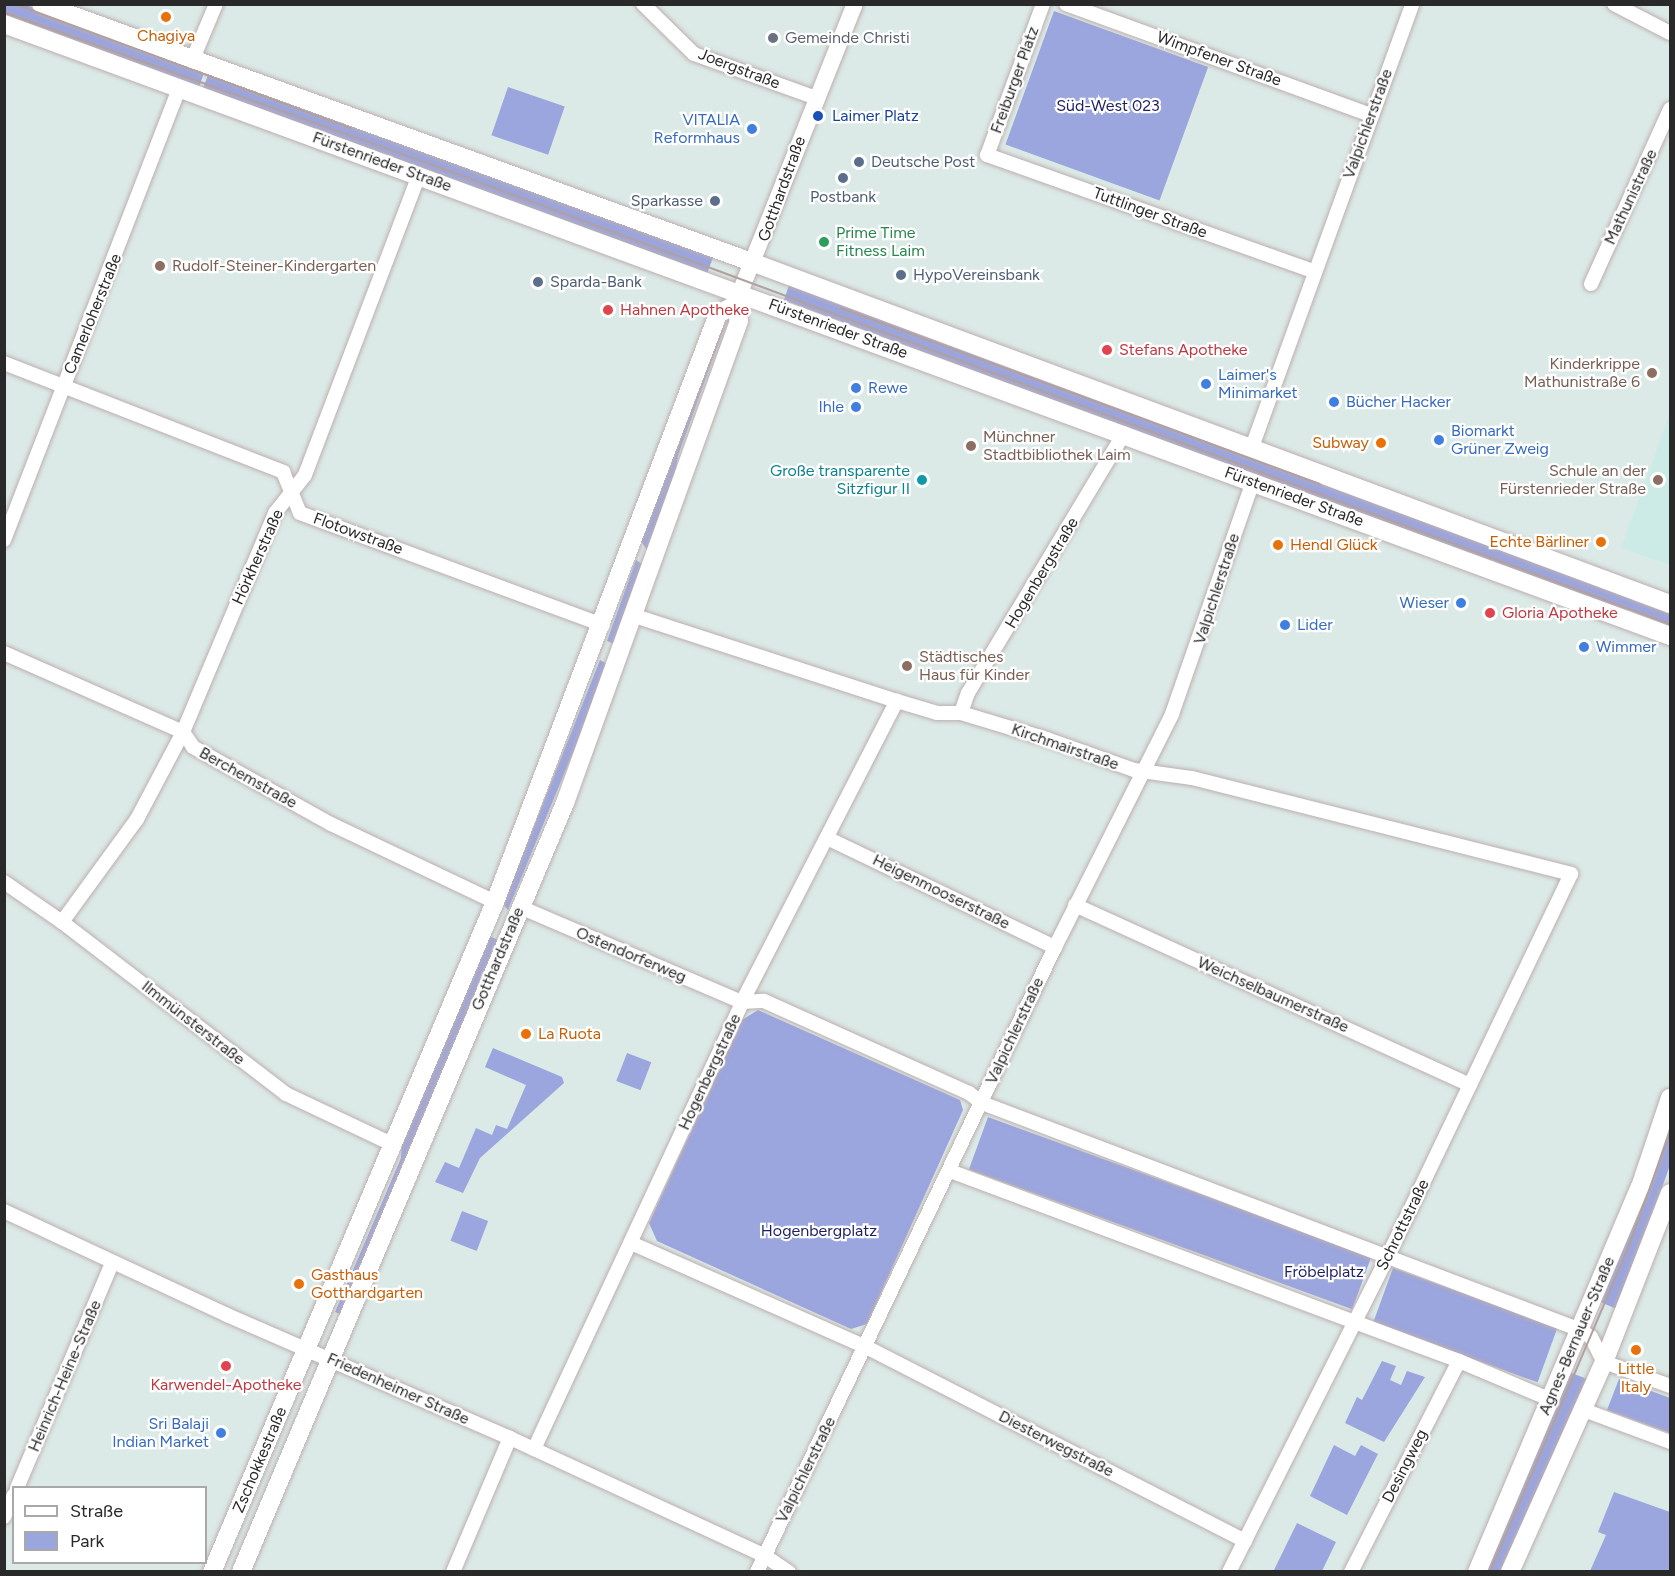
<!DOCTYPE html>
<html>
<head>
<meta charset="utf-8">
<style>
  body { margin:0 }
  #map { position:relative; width:1675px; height:1576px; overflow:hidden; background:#dceae7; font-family:Figtree,sans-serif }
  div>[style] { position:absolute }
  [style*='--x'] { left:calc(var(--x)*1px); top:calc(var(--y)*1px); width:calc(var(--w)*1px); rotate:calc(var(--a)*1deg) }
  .education>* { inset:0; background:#ccebe7 }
  .green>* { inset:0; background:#9ba5de; transform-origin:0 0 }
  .roads { filter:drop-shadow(0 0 2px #bcafaf) drop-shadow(0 0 2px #bcafaf) }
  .minor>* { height:14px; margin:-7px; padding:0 7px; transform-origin:7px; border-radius:7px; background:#fff }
  .tertiary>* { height:16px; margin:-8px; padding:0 8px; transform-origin:8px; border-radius:8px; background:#fff }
  .secondary>* { height:18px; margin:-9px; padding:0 9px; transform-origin:9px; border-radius:9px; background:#fff }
  .tram>* { height:1.5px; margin:-0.75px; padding:0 0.75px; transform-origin:0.75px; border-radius:0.75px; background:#b2a09f }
  .dots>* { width:16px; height:16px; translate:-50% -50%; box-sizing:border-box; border:3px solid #fff; border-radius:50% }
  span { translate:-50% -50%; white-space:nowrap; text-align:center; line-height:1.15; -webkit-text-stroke:4.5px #fff; paint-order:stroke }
  .food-label { font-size:16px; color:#c56008 }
  .right { translate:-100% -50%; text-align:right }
  .left { translate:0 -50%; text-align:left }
  .worship-label { font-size:16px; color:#5b616d }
  .street-label { font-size:16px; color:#292929 }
  .park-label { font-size:16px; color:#1e1f61 }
  .transit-label { font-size:16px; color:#164399 }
  .shop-label { font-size:16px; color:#366cbe }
  .service-label { font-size:16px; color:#4e5e75 }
  .leisure-label { font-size:16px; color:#27864d }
  .education-label { font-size:16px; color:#785e54 }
  .health-label { font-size:16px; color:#be3a42 }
  .culture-label { font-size:16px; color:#0d838f }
  .frame { position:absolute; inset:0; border:6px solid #292929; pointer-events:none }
  .legend { position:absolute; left:12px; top:1486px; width:195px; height:78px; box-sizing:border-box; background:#fff; border:2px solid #a9a9a9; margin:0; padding:8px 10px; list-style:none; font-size:18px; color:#292929 }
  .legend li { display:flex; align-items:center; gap:12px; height:30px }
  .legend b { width:30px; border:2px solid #a9a9a9 }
</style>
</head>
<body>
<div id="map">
  <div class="education">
    <div style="clip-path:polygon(1670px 413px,1670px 565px,1621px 548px)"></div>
  </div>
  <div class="green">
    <div style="clip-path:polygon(5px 5px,26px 5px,205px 70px,199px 87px,5px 18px)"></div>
    <div style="left:1054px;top:11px;width:164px;height:142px;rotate:20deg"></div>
    <div style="left:209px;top:72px;width:537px;height:18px;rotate:20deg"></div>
    <div style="left:508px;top:87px;width:60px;height:51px;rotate:19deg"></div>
    <div style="clip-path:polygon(789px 285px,1634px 595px,1632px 600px,1670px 614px,1670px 626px,1628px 610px,1626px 614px,784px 300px)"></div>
    <div style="clip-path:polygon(719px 325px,724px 327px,678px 456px,674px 481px,647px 550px,641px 541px)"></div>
    <div style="clip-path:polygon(636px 560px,642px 564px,616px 645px,607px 641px)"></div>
    <div style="clip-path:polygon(600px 660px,609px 665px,508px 910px,503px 904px)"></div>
    <div style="clip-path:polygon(489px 936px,498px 940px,340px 1314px,335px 1312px,401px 1158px,402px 1142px)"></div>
    <div style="clip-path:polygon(758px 1010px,960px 1100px,963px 1110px,867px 1324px,851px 1329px,657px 1241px,649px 1223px,742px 1020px)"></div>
    <div style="clip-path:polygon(493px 1048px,562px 1077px,564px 1083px,480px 1158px,463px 1193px,435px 1182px,445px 1162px,459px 1168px,476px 1128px,492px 1135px,496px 1125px,507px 1129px,526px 1085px,485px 1067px)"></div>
    <div style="left:627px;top:1053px;width:26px;height:30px;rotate:21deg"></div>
    <div style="left:988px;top:1117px;width:408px;height:56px;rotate:20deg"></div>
    <div style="clip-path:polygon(1670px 1121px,1670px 1165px,1619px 1310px,1598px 1301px)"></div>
    <div style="left:462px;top:1211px;width:28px;height:32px;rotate:21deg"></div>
    <div style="left:1393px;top:1268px;width:175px;height:58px;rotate:20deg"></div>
    <div style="clip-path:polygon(1382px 1361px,1396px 1366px,1390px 1380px,1401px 1385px,1407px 1371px,1425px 1377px,1384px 1442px,1345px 1423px,1357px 1397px,1362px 1400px)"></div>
    <div style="clip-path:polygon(1569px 1372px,1587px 1379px,1500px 1571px,1485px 1572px)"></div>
    <div style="clip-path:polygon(1619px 1379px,1670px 1398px,1670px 1433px,1607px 1410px)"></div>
    <div style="clip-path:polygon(1334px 1445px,1355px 1456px,1361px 1445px,1378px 1454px,1347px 1515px,1310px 1496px)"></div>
    <div style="clip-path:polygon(1614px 1492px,1670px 1512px,1670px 1571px,1590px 1571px,1606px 1535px,1598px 1532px)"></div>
    <div style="clip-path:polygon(1297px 1523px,1336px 1542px,1322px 1571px,1274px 1570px)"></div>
  </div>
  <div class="roads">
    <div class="minor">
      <div style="--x:643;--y:4;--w:71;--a:44.4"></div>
      <div style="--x:694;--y:54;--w:130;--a:19.8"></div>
      <div style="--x:1043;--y:4;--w:161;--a:110.3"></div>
      <div style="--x:987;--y:155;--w:346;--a:19.6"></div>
      <div style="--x:1066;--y:4;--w:325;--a:20"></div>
      <div style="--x:1614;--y:4;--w:63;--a:27.4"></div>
      <div style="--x:192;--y:61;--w:62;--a:-67.2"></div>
      <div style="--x:1591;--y:284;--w:192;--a:-65.7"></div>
      <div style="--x:4;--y:363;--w:300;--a:21.3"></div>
      <div style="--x:283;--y:472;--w:44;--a:67.5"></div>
      <div style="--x:300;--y:513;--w:323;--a:20.3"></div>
      <div style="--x:1252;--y:447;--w:471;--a:-70.1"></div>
      <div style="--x:4;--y:540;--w:485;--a:-68.8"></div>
      <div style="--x:635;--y:616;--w:275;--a:18"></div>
      <div style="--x:897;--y:701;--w:42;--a:16.7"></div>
      <div style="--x:937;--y:713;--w:24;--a:0"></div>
      <div style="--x:961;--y:713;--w:90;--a:16.8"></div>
      <div style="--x:1047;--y:739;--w:92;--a:19.6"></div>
      <div style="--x:1134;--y:770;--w:59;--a:7.9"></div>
      <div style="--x:1192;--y:778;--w:391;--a:14.2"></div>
      <div style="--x:1571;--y:874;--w:424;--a:115.6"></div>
      <div style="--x:1388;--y:1256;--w:354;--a:116.7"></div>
      <div style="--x:4;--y:653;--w:196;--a:23.8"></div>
      <div style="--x:183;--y:732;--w:18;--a:56"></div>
      <div style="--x:193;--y:747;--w:158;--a:29.2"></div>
      <div style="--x:331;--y:824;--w:182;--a:25.4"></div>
      <div style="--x:961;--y:713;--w:21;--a:-71"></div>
      <div style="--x:968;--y:693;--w:303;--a:-59"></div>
      <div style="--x:827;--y:838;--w:253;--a:25.6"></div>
      <div style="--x:4;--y:882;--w:70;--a:34.6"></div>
      <div style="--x:62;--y:922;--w:282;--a:37.5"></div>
      <div style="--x:286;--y:1094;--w:119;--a:25.3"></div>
      <div style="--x:1075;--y:905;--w:434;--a:24.5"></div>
      <div style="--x:520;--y:907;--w:241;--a:23.2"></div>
      <div style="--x:742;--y:1002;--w:22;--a:-3"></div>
      <div style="--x:764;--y:1001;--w:225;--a:24.2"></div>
      <div style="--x:969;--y:1093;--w:16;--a:38"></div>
      <div style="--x:982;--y:1103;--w:637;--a:20.77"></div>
      <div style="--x:1578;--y:1329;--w:15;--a:32"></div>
      <div style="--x:1591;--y:1337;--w:28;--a:63"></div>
      <div style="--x:1604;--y:1362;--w:70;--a:20"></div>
      <div style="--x:62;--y:922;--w:127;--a:-53.9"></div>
      <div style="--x:137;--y:819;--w:98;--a:-62.1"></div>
      <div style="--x:183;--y:732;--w:238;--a:-67.2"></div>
      <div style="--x:275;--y:513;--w:48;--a:-51.7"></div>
      <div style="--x:305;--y:475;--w:321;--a:-69.2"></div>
      <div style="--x:950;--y:1171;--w:543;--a:20.47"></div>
      <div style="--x:1459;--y:1361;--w:98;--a:22.9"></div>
      <div style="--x:4;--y:1211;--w:246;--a:25"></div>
      <div style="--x:227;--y:1315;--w:309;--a:23.5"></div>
      <div style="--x:510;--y:1438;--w:281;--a:24.8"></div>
      <div style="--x:765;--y:1556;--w:29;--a:34"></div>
      <div style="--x:631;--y:1243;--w:257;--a:23.9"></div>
      <div style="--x:866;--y:1347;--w:426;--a:27.1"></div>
      <div style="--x:1581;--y:1409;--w:95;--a:20.3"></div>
      <div style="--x:534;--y:1449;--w:493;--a:-65"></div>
      <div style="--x:742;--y:1002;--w:339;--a:-62.8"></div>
      <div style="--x:17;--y:1488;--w:244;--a:-67.1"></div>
      <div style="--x:4;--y:1517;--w:24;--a:-66"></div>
      <div style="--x:453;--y:1572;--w:146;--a:-67"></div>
      <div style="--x:757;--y:1572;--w:692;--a:-64.51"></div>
      <div style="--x:1055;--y:947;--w:261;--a:-63.3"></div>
      <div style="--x:1172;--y:714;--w:246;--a:-70.8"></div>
      <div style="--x:1351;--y:1572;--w:237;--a:-62.9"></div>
    </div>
    <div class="tertiary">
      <div style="--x:735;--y:305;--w:324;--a:-68.3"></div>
    </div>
    <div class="secondary">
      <div style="--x:41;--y:4;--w:759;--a:19.96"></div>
      <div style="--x:754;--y:263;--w:977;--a:20.42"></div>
      <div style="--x:4;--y:24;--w:1775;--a:20.17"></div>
      <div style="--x:212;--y:1572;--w:727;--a:-67.1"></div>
      <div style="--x:495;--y:902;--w:629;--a:-69.23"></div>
      <div style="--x:718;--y:314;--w:19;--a:-28"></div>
      <div style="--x:735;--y:305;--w:16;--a:76"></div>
      <div style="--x:739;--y:321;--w:512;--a:109.85"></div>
      <div style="--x:565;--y:803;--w:834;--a:112.85"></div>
      <div style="--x:1477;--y:1572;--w:418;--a:-67.1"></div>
      <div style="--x:1640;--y:1187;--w:94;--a:-71.4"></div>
      <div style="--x:1510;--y:1572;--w:230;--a:-65.9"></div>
      <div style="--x:1604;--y:1362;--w:181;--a:-68.7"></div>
    </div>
  </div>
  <div class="tram">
    <div style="--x:15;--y:4;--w:358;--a:20.3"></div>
    <div style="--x:4;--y:12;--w:450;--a:19.6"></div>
    <div style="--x:428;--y:163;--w:1325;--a:20.36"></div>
    <div style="--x:841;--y:308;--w:510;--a:20.17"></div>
    <div style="--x:1490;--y:1572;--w:349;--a:-66.9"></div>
    <div style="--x:1627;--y:1251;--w:126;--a:-70"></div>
  </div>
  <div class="dots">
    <div style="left:166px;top:17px;background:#e8710a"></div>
    <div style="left:773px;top:38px;background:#6b7280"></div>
    <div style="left:818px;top:116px;background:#1a4fb4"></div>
    <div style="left:752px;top:129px;background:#3f7fe0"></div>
    <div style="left:859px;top:162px;background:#5c6f8a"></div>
    <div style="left:843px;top:178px;background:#5c6f8a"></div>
    <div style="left:715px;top:201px;background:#5c6f8a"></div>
    <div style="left:824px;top:242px;background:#2e9e5b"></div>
    <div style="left:160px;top:266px;background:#8d6e63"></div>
    <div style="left:901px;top:275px;background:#5c6f8a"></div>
    <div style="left:538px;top:282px;background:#5c6f8a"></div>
    <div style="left:608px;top:310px;background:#e0444e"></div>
    <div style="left:1107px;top:350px;background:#e0444e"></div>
    <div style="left:1652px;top:373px;background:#8d6e63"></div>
    <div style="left:1206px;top:384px;background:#3f7fe0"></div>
    <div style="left:856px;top:388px;background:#3f7fe0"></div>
    <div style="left:1334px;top:402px;background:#3f7fe0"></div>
    <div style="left:856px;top:407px;background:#3f7fe0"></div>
    <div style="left:1439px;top:440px;background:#3f7fe0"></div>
    <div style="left:1381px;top:443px;background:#e8710a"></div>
    <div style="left:971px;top:446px;background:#8d6e63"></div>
    <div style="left:922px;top:480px;background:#0f9aa8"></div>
    <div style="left:1658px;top:480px;background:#8d6e63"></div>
    <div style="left:1601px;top:542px;background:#e8710a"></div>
    <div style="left:1278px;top:545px;background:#e8710a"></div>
    <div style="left:1461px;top:603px;background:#3f7fe0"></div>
    <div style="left:1490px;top:613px;background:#e0444e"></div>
    <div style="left:1285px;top:625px;background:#3f7fe0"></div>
    <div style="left:1584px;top:647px;background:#3f7fe0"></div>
    <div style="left:907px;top:666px;background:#8d6e63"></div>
    <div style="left:526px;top:1034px;background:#e8710a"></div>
    <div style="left:299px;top:1284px;background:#e8710a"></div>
    <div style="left:1636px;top:1350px;background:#e8710a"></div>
    <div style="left:226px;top:1366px;background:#e0444e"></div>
    <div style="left:221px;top:1433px;background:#3f7fe0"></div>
  </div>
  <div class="food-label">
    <span style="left:166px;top:36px">Chagiya</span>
    <span class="right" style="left:1369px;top:443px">Subway</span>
    <span class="right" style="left:1589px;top:542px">Echte Bärliner</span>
    <span class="left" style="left:1290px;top:545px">Hendl Glück</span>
    <span class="left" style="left:538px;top:1034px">La Ruota</span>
    <span class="left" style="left:311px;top:1284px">Gasthaus<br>Gotthardgarten</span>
    <span style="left:1636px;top:1378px">Little<br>Italy</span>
  </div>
  <div class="worship-label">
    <span class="left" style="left:785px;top:38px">Gemeinde Christi</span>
  </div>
  <div class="street-label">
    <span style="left:1219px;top:59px;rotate:20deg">Wimpfener Straße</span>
    <span style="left:739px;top:69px;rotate:21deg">Joergstraße</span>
    <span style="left:1015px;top:80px;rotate:-70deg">Freiburger Platz</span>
    <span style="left:1368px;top:124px;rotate:-70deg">Valpichlerstraße</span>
    <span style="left:382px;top:162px;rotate:20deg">Fürstenrieder Straße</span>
    <span style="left:782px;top:189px;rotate:-70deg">Gotthardstraße</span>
    <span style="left:1631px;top:197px;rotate:-65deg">Mathunistraße</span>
    <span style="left:1150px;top:213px;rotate:20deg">Tuttlinger Straße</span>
    <span style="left:93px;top:314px;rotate:-68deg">Camerloherstraße</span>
    <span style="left:838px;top:329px;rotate:20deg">Fürstenrieder Straße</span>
    <span style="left:1294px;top:497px;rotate:20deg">Fürstenrieder Straße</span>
    <span style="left:358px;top:534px;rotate:20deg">Flotowstraße</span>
    <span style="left:258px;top:557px;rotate:-66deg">Hörkherstraße</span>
    <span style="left:1042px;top:573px;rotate:-59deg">Hogenbergstraße</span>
    <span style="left:1217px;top:589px;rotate:-72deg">Valpichlerstraße</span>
    <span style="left:1065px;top:747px;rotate:19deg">Kirchmairstraße</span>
    <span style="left:248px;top:778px;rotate:29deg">Berchemstraße</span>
    <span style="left:941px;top:892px;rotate:26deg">Heigenmooserstraße</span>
    <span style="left:631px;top:955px;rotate:23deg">Ostendorferweg</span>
    <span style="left:498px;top:959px;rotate:-67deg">Gotthardstraße</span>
    <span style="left:1273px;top:995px;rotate:24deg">Weichselbaumerstraße</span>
    <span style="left:193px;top:1023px;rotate:38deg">Ilmmünsterstraße</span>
    <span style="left:1015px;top:1031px;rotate:-65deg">Valpichlerstraße</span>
    <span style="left:710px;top:1072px;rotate:-65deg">Hogenbergstraße</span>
    <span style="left:1403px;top:1225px;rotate:-64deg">Schrottstraße</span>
    <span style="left:1577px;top:1336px;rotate:-67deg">Agnes-Bernauer-Straße</span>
    <span style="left:65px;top:1376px;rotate:-67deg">Heinrich-Heine-Straße</span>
    <span style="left:398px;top:1389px;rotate:24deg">Friedenheimer Straße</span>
    <span style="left:1056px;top:1444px;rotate:27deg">Diesterwegstraße</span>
    <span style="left:260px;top:1460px;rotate:-67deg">Zschokkestraße</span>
    <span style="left:1405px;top:1466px;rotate:-63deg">Desingweg</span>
    <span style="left:806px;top:1470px;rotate:-64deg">Valpichlerstraße</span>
  </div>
  <div class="park-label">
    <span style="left:1108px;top:106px">Süd-West 023</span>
    <span style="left:819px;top:1231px">Hogenbergplatz</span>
    <span style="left:1324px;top:1272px">Fröbelplatz</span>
  </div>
  <div class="transit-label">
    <span class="left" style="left:832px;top:116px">Laimer Platz</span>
  </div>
  <div class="shop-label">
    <span class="right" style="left:740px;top:129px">VITALIA<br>Reformhaus</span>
    <span class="left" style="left:1218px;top:384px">Laimer's<br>Minimarket</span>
    <span class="left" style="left:868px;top:388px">Rewe</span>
    <span class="left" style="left:1346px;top:402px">Bücher Hacker</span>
    <span class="right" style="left:844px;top:407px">Ihle</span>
    <span class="left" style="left:1451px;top:440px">Biomarkt<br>Grüner Zweig</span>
    <span class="right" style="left:1449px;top:603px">Wieser</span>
    <span class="left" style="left:1297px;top:625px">Lider</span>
    <span class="left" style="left:1596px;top:647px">Wimmer</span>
    <span class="right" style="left:209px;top:1433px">Sri Balaji<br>Indian Market</span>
  </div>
  <div class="service-label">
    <span class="left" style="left:871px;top:162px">Deutsche Post</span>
    <span style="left:843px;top:197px">Postbank</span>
    <span class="right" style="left:703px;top:201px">Sparkasse</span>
    <span class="left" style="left:913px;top:275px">HypoVereinsbank</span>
    <span class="left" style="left:550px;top:282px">Sparda-Bank</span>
  </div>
  <div class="leisure-label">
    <span class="left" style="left:836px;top:242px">Prime Time<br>Fitness Laim</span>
  </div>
  <div class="education-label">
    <span class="left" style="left:172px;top:266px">Rudolf-Steiner-Kindergarten</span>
    <span class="right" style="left:1640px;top:373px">Kinderkrippe<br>Mathunistraße 6</span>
    <span class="left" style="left:983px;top:446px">Münchner<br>Stadtbibliothek Laim</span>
    <span class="right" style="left:1646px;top:480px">Schule an der<br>Fürstenrieder Straße</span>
    <span class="left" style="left:919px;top:666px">Städtisches<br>Haus für Kinder</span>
  </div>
  <div class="health-label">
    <span class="left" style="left:620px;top:310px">Hahnen Apotheke</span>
    <span class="left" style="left:1119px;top:350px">Stefans Apotheke</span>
    <span class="left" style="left:1502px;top:613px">Gloria Apotheke</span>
    <span style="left:226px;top:1385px">Karwendel-Apotheke</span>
  </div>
  <div class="culture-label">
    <span class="right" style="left:910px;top:480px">Große transparente<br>Sitzfigur II</span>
  </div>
  <div class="frame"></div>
  <ul class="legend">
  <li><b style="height:8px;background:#fff"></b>Straße</li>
  <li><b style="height:16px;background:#9ba5de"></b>Park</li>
  </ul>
</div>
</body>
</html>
